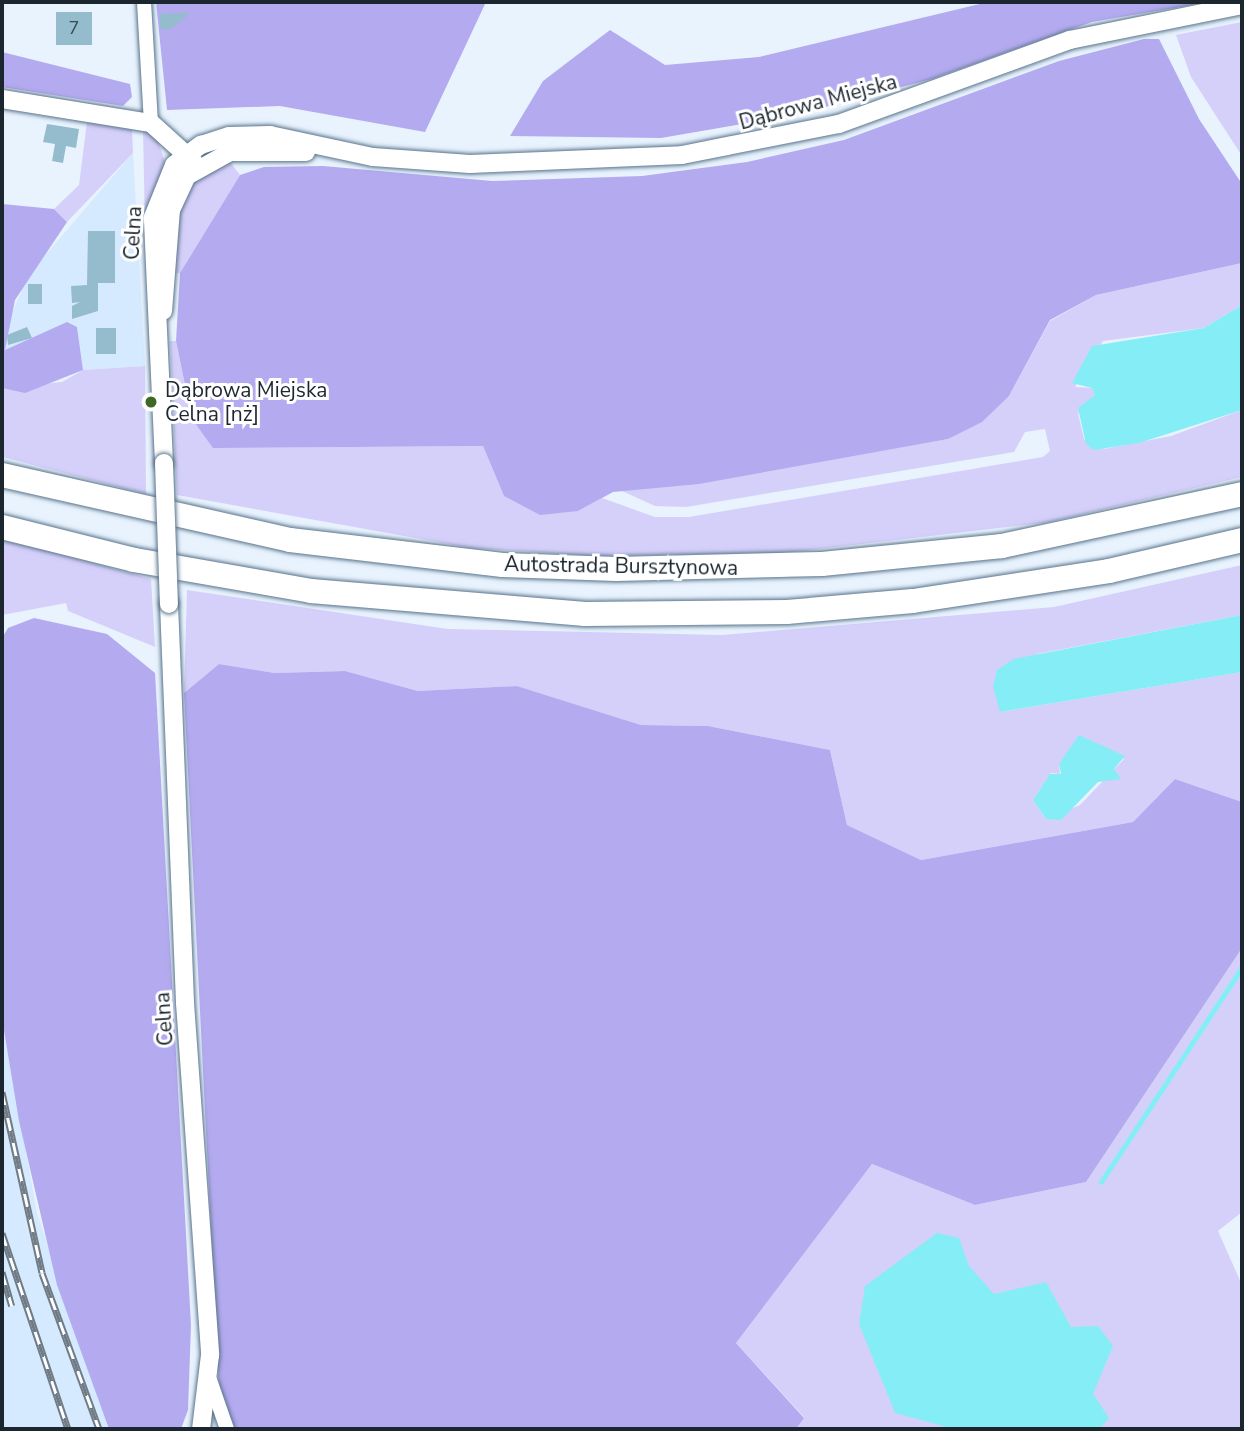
<!DOCTYPE html>
<html>
<head>
<meta charset="utf-8">
<style>
  body { margin:0 }
  #map { position:relative; width:1244px; height:1431px; overflow:hidden; background:#e8f3fe; font-family:"Nunito Sans",sans-serif }
  div>[style] { position:absolute }
  [style*='--x'] { left:calc(var(--x)*1px); top:calc(var(--y)*1px); width:calc(var(--w)*1px); rotate:calc(var(--a)*1deg) }
  .built>* { inset:0; background:#d5eafe }
  .green>* { inset:0; background:#d5d0fa }
  .forest>* { inset:0; background:#b4aaf0 }
  .water>* { inset:0; background:#84edf5 }
  .stream>* { height:4.5px; margin:-2.25px; padding:0 2.25px; transform-origin:2.25px; border-radius:2.25px; background:#84edf5 }
  .building>* { inset:0; background:#94bccc; transform-origin:0 0 }
  .roads { filter:drop-shadow(0 0 2px #59738b) drop-shadow(0 0 2px #59738b) }
  .minor>* { height:14px; margin:-7px; padding:0 7px; transform-origin:7px; border-radius:7px; background:#fff }
  .tertiary>* { height:18px; margin:-9px; padding:0 9px; transform-origin:9px; border-radius:9px; background:#fff }
  .motorway>* { height:24px; margin:-12px; padding:0 12px; transform-origin:12px; border-radius:12px; background:#fff }
  .rail>* { height:7px; margin-top:-3.5px; transform-origin:0; background:repeating-linear-gradient(90deg,#fff 0 13px,#707b85 0 26px); box-sizing:border-box; border-block:2px solid #707b85 }
  .bridges { filter:drop-shadow(0 0 2px #59738b) drop-shadow(0 0 2px #59738b) }
  .tertiary-bridge>* { height:18px; margin:-9px; padding:0 9px; transform-origin:9px; border-radius:9px; background:#fff }
  .dots>* { width:19px; height:19px; translate:-50% -50%; box-sizing:border-box; border:4px solid #fff; border-radius:50% }
  span { translate:-50% -50%; white-space:nowrap; text-align:center; line-height:1.15; -webkit-text-stroke:6px #fff; paint-order:stroke }
  .number-label { font-size:18px; color:#394c56 }
  .number-label span { -webkit-text-stroke-width:0 }
  .street-label { font-size:21px; color:#1b262f }
  .poi-label { font-size:21px; color:#1b262f }
  .left { translate:0 -50%; text-align:left }
  .frame { position:absolute; inset:0; border:4px solid #1b262f; pointer-events:none }
</style>
</head>
<body>
<div id="map">
  <div class="built">
    <div style="clip-path:polygon(133px 153px,145px 366px,83px 370px,77px 327px,5px 351px,3px 334px,29px 274px)"></div>
    <div style="clip-path:polygon(2px 1018px,37px 1213px,109px 1429px,2px 1429px)"></div>
  </div>
  <div class="green">
    <div style="clip-path:polygon(1242px 22px,1242px 156px,1191px 77px,1176px 35px)"></div>
    <div style="clip-path:polygon(87px 122px,132px 129px,133px 153px,67px 222px,54px 209px,79px 185px)"></div>
    <div style="clip-path:polygon(143px 129px,156px 135px,165px 162px,149px 205px,146px 279px)"></div>
    <div style="clip-path:polygon(227px 158px,240px 175px,180px 273px,173px 274px,177px 219px,194px 179px)"></div>
    <div style="clip-path:polygon(1242px 263px,1242px 305px,1204px 328px,1103px 341px,1075px 387px,1092px 388px,1096px 396px,1078px 413px,1084px 439px,1104px 449px,1171px 436px,1242px 410px,1242px 477px,1049px 522px,785px 553px,596px 556px,471px 548px,177px 495px,170px 341px,176px 341px,192px 419px,214px 448px,483px 446px,504px 496px,578px 511px,602px 498px,655px 517px,689px 517px,1043px 457px,1050px 451px,1045px 429px,1025px 432px,1014px 452px,686px 507px,655px 506px,622px 491px,948px 439px,1009px 396px,1050px 321px,1096px 295px)"></div>
    <div style="clip-path:polygon(145px 366px,146px 494px,2px 457px,2px 388px,62px 382px,83px 370px)"></div>
    <div style="clip-path:polygon(2px 538px,151px 579px,155px 647px,68px 611px,66px 603px,2px 615px)"></div>
    <div style="clip-path:polygon(evenodd,1242px 565px,1242px 615px,1037px 654px,1000px 712px,1242px 672px,1242px 802px,1175px 779px,1133px 822px,921px 860px,847px 825px,830px 750px,708px 726px,641px 725px,517px 686px,418px 691px,345px 671px,275px 673px,219px 664px,184px 693px,187px 590px,448px 629px,722px 635px,1054px 607px,1242px 565px,1084px 737px,1124px 759px,1080px 805px,1046px 819px,1033px 800px,1051px 773px,1060px 774px,1059px 764px,1084px 737px)"></div>
    <div style="clip-path:polygon(1242px 948px,1242px 1212px,1218px 1231px,1242px 1285px,1242px 1429px,796px 1429px,804px 1417px,736px 1343px,872px 1164px,975px 1205px,1086px 1182px)"></div>
  </div>
  <div class="forest">
    <div style="clip-path:polygon(156px 2px,486px 2px,425px 132px,280px 106px,167px 110px)"></div>
    <div style="clip-path:polygon(988px 2px,1209px 2px,1092px 22px,932px 79px,795px 115px,661px 138px,510px 136px,543px 81px,610px 30px,665px 65px,759px 57px)"></div>
    <div style="clip-path:polygon(1144px 39px,1159px 39px,1199px 119px,1242px 184px,1242px 263px,1096px 295px,1050px 320px,1009px 396px,982px 422px,948px 439px,699px 484px,613px 492px,578px 511px,540px 515px,504px 496px,483px 446px,213px 448px,192px 419px,176px 341px,180px 273px,240px 175px,264px 167px,323px 166px,492px 181px,642px 176px,747px 162px,844px 140px,1059px 61px)"></div>
    <div style="clip-path:polygon(2px 52px,130px 84px,132px 97px,123px 106px,2px 87px)"></div>
    <div style="clip-path:polygon(2px 204px,54px 209px,67px 222px,15px 300px,5px 350px,67px 322px,77px 327px,83px 370px,25px 393px,2px 388px)"></div>
    <div style="clip-path:polygon(34px 618px,107px 634px,155px 673px,191px 1325px,188px 1410px,181px 1429px,109px 1429px,57px 1285px,19px 1121px,2px 1018px,2px 638px,8px 628px)"></div>
    <div style="clip-path:polygon(219px 664px,275px 673px,345px 671px,418px 691px,517px 686px,641px 725px,708px 726px,830px 750px,847px 825px,921px 860px,1133px 822px,1175px 779px,1242px 802px,1242px 948px,1086px 1182px,975px 1205px,872px 1164px,736px 1343px,804px 1418px,796px 1429px,235px 1429px,219px 1389px,184px 693px)"></div>
  </div>
  <div class="water">
    <div style="clip-path:polygon(1242px 305px,1242px 410px,1139px 443px,1094px 450px,1086px 444px,1078px 408px,1095px 395px,1092px 388px,1072px 383px,1092px 346px,1204px 328px)"></div>
    <div style="clip-path:polygon(1242px 615px,1242px 672px,1000px 712px,993px 686px,997px 670px,1014px 659px)"></div>
    <div style="clip-path:polygon(1079px 735px,1125px 756px,1114px 769px,1121px 779px,1098px 782px,1061px 820px,1046px 819px,1033px 800px,1050px 774px,1061px 774px,1059px 764px)"></div>
    <div style="clip-path:polygon(937px 1233px,959px 1238px,969px 1266px,994px 1294px,1046px 1282px,1071px 1327px,1098px 1326px,1113px 1346px,1093px 1394px,1109px 1418px,1099px 1429px,954px 1429px,895px 1413px,859px 1324px,865px 1286px)"></div>
  </div>
  <div class="stream">
    <div style="--x:1101;--y:1182;--w:257;--a:-56.7"></div>
  </div>
  <div class="building">
    <div style="left:56px;top:12px;width:36px;height:33px"></div>
    <div style="clip-path:polygon(191px 13px,170px 29px,160px 29px,160px 14px)"></div>
    <div style="clip-path:polygon(47px 124px,79px 129px,76px 148px,66px 146px,63px 163px,52px 161px,55px 144px,43px 142px)"></div>
    <div style="clip-path:polygon(88px 231px,115px 231px,115px 283px,98px 283px,98px 311px,72px 319px,72px 306px,80px 302px,72px 303px,71px 286px,87px 285px)"></div>
    <div style="left:42px;top:284px;width:20px;height:14px;rotate:90deg"></div>
    <div style="clip-path:polygon(27px 327px,32px 338px,8px 345px,7px 335px)"></div>
    <div style="left:96px;top:328px;width:20px;height:26px"></div>
  </div>
  <div class="roads">
    <div class="minor">
      <div style="--x:144;--y:2;--w:121;--a:86.7"></div>
      <div style="--x:210;--y:1380;--w:52;--a:70.9"></div>
    </div>
    <div class="tertiary">
      <div style="--x:2;--y:99;--w:151;--a:9.2"></div>
      <div style="--x:151;--y:123;--w:57;--a:42.1"></div>
      <div style="--x:163;--y:311;--w:101;--a:-85.5"></div>
      <div style="--x:171;--y:210;--w:38;--a:-65"></div>
      <div style="--x:187;--y:176;--w:49;--a:-29.2"></div>
      <div style="--x:230;--y:152;--w:76;--a:0"></div>
      <div style="--x:164;--y:463;--w:246;--a:-92.6"></div>
      <div style="--x:153;--y:217;--w:56;--a:-68"></div>
      <div style="--x:174;--y:165;--w:34;--a:-37"></div>
      <div style="--x:201;--y:145;--w:29;--a:-18"></div>
      <div style="--x:229;--y:136;--w:41;--a:-1.4"></div>
      <div style="--x:270;--y:135;--w:105;--a:12.1"></div>
      <div style="--x:373;--y:157;--w:97;--a:4.1"></div>
      <div style="--x:470;--y:164;--w:212;--a:-2.4"></div>
      <div style="--x:682;--y:155;--w:160;--a:-11.2"></div>
      <div style="--x:839;--y:124;--w:246;--a:-20"></div>
      <div style="--x:1070;--y:40;--w:176;--a:-11.5"></div>
      <div style="--x:169;--y:604;--w:399;--a:87.7"></div>
      <div style="--x:185;--y:1003;--w:353;--a:85.9"></div>
      <div style="--x:210;--y:1355;--w:75;--a:96.9"></div>
    </div>
    <div class="motorway">
      <div style="--x:2;--y:475;--w:295;--a:12.7"></div>
      <div style="--x:290;--y:540;--w:214;--a:6.7"></div>
      <div style="--x:503;--y:565;--w:113;--a:2"></div>
      <div style="--x:616;--y:569;--w:206;--a:-1.4"></div>
      <div style="--x:822;--y:564;--w:181;--a:-5.7"></div>
      <div style="--x:1002;--y:546;--w:246;--a:-12.2"></div>
      <div style="--x:2;--y:527;--w:136;--a:14"></div>
      <div style="--x:134;--y:560;--w:180;--a:9.9"></div>
      <div style="--x:311;--y:591;--w:275;--a:4.8"></div>
      <div style="--x:585;--y:614;--w:202;--a:-0.6"></div>
      <div style="--x:787;--y:612;--w:126;--a:-5"></div>
      <div style="--x:913;--y:601;--w:198;--a:-8.7"></div>
      <div style="--x:1109;--y:571;--w:137;--a:-13.1"></div>
    </div>
  </div>
  <div class="rail">
    <div style="--x:2;--y:1092;--w:185;--a:77.5"></div>
    <div style="--x:42;--y:1273;--w:166;--a:69.9"></div>
    <div style="--x:2;--y:1233;--w:207;--a:71.4"></div>
    <div style="--x:2;--y:1272;--w:35;--a:74"></div>
  </div>
  <div class="bridges">
    <div class="tertiary-bridge">
      <div style="--x:164;--y:463;--w:141;--a:88"></div>
    </div>
  </div>
  <div class="dots">
    <div style="left:151px;top:402px;background:#3e6825"></div>
  </div>
  <div class="number-label">
    <span style="left:74px;top:28px">7</span>
  </div>
  <div class="street-label">
    <span style="left:818px;top:102px;rotate:-15deg">Dąbrowa Miejska</span>
    <span style="left:133px;top:233px;rotate:-87deg">Celna</span>
    <span style="left:621px;top:566px;rotate:1deg">Autostrada Bursztynowa</span>
    <span style="left:164px;top:1019px;rotate:-94deg">Celna</span>
  </div>
  <div class="poi-label">
    <span class="left" style="left:165px;top:402px">Dąbrowa Miejska<br>Celna [nż]</span>
  </div>
  <div class="frame"></div>
</div>
</body>
</html>
